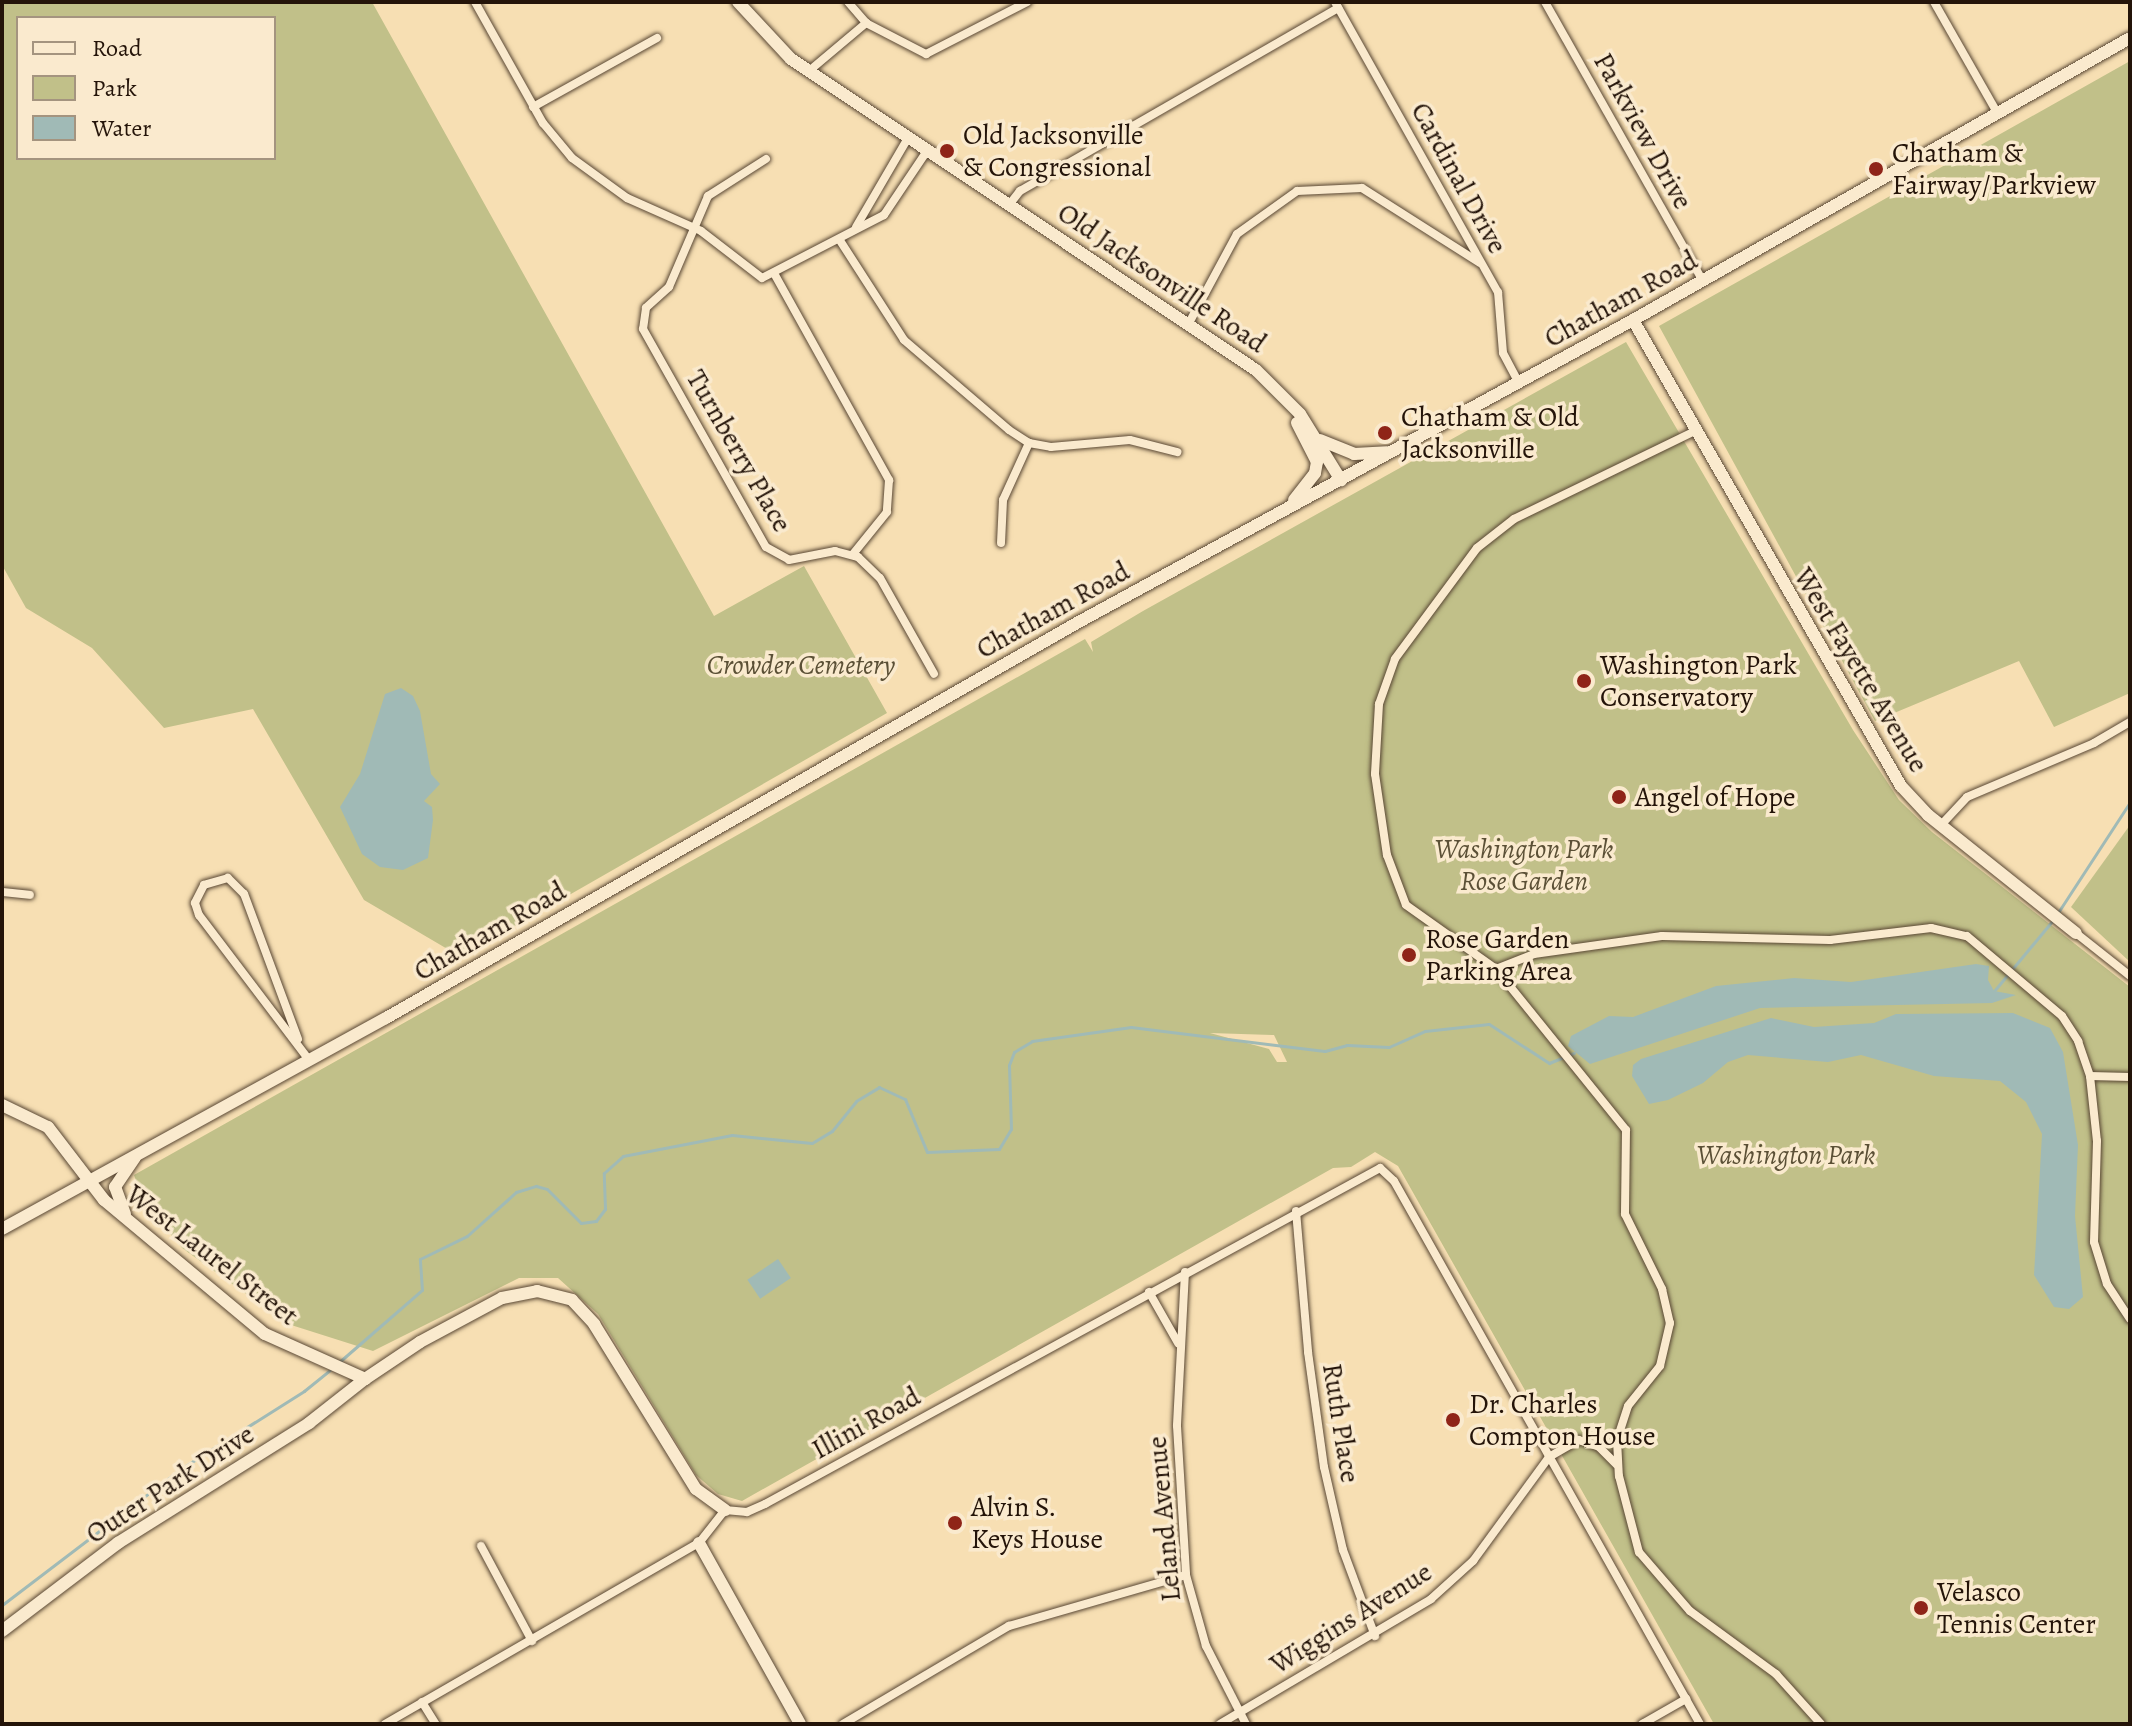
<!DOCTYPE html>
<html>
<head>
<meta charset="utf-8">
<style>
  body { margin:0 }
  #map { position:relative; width:2132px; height:1726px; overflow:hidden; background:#f7dfb3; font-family:Alegreya,serif }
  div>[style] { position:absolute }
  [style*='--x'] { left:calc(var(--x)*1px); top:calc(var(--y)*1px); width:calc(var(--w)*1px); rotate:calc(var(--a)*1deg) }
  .green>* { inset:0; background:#c1c089 }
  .water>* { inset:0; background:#a0bab6; transform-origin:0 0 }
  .stream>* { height:3px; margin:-1.5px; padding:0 1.5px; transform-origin:1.5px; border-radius:1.5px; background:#a0bab6 }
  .roads { filter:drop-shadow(0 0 2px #594734) drop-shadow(0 0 2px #594734) }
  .street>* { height:8px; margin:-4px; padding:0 4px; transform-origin:4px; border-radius:4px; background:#faeace }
  .secondary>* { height:12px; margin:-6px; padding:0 6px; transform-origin:6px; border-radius:6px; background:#faeace }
  .dots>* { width:22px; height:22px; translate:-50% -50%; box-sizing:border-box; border:4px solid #faeace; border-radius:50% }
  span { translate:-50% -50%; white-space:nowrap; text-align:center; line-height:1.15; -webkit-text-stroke:7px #faeace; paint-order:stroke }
  .street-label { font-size:28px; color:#241409 }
  .poi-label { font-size:28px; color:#241409 }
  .left { translate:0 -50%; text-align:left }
  .park-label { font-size:28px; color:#5b5036; font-style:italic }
  .frame { position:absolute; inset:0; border:4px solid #241409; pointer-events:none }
  .legend { position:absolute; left:16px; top:16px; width:260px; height:144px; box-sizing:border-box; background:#faeace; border:2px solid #a4947f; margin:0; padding:10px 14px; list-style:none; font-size:24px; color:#241409 }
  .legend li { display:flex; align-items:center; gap:16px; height:40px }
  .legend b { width:40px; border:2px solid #a4947f }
</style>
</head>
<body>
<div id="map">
  <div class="green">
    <div style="clip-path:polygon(evenodd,2px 2px,372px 2px,714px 616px,804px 566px,887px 713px,461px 957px,364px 900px,253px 709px,164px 728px,92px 648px,26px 608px,2px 565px,2px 2px,18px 18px,274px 18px,274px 158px,18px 158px,18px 18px)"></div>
    <div style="clip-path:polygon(2130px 61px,2130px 693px,2054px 727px,2019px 661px,1875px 721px,1659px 326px)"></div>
    <div style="clip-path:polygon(evenodd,1626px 342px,1853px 730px,1899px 800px,1932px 832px,2130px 987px,2130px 1724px,1714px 1724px,1398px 1166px,1375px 1152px,1351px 1167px,1333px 1168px,742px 1501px,718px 1494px,696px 1475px,598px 1314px,558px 1278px,519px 1278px,373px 1351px,288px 1324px,182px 1248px,142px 1200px,134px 1175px,1085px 639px,1093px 652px,1091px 642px,1143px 611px,1626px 342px,1210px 1033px,1274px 1035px,1287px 1062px,1277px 1062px,1269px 1049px,1210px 1033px)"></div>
    <div style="clip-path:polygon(2130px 825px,2130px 962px,2071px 907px)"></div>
  </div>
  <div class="water">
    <div style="clip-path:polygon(401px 688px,413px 696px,420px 711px,431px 774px,440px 784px,424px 801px,432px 807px,433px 820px,428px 858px,403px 870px,380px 867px,362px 854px,340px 807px,360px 774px,385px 694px)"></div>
    <div style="clip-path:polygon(1976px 964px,1989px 966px,1988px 980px,1994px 991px,2016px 995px,1992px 1003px,1760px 1008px,1590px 1064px,1568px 1046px,1571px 1036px,1609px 1016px,1633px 1017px,1716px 986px,1794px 978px,1851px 982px)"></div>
    <div style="clip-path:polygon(2013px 1013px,2050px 1028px,2063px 1052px,2078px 1145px,2075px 1216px,2083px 1297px,2069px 1309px,2054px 1307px,2034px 1275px,2042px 1134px,2026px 1102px,2000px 1081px,1934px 1076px,1861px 1055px,1828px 1062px,1748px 1055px,1728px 1062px,1703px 1083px,1668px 1100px,1649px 1104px,1632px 1076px,1633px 1065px,1641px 1059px,1771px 1018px,1814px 1027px,1874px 1023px,1896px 1014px)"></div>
    <div style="left:778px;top:1259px;width:23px;height:37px;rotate:56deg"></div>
  </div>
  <div class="stream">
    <div style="--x:2057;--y:914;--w:134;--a:-56.9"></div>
    <div style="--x:1994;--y:991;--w:92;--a:-50.3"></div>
    <div style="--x:338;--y:1363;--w:111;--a:-41"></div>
    <div style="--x:422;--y:1290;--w:31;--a:-94"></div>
    <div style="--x:420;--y:1259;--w:52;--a:-26.1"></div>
    <div style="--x:467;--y:1236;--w:66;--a:-41.9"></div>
    <div style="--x:516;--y:1192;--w:21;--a:-17"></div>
    <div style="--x:536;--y:1186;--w:11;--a:15"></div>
    <div style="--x:547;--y:1189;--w:48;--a:45"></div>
    <div style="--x:581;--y:1223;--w:15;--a:-8"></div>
    <div style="--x:596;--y:1221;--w:15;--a:-53"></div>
    <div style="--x:605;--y:1209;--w:36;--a:-92"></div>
    <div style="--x:604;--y:1173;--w:25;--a:-42"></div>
    <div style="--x:623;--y:1156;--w:111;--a:-10.9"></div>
    <div style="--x:732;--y:1135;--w:80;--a:5.7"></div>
    <div style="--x:812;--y:1143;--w:23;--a:-31"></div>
    <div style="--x:832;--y:1131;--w:38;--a:-51"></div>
    <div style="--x:856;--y:1101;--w:27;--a:-31"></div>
    <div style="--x:879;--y:1087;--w:29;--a:25"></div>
    <div style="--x:905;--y:1099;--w:57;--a:67.5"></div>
    <div style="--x:927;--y:1152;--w:72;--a:-2.4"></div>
    <div style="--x:999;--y:1149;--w:23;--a:-59"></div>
    <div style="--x:1011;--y:1129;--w:64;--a:-91.8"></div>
    <div style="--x:1009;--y:1065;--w:14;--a:-69"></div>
    <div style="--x:1014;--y:1052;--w:21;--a:-31"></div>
    <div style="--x:1032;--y:1041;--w:100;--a:-8"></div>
    <div style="--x:1131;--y:1027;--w:195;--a:7.1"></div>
    <div style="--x:1325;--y:1051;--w:23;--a:-15"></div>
    <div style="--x:1347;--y:1045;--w:42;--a:2.7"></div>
    <div style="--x:1389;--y:1047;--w:39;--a:-24"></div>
    <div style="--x:1425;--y:1031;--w:64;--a:-6.2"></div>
    <div style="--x:1489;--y:1024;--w:72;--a:33"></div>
    <div style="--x:1549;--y:1063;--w:27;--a:-22"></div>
    <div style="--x:2;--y:1605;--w:223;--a:-37.3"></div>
    <div style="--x:179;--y:1470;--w:148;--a:-32.3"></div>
    <div style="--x:304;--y:1391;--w:36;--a:-39"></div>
  </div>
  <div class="roads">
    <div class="street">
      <div style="--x:475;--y:2;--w:139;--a:60.7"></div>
      <div style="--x:543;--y:123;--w:45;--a:50.4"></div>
      <div style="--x:572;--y:158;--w:68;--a:36"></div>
      <div style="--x:627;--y:198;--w:81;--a:24"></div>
      <div style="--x:701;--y:231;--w:77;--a:37.6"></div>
      <div style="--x:762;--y:278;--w:137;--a:-27.3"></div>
      <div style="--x:884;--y:215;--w:77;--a:-56.1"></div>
      <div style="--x:848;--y:2;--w:28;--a:49"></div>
      <div style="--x:866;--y:23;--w:68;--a:27.3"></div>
      <div style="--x:926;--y:54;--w:114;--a:-27.2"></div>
      <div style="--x:1335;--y:2;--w:333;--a:60.7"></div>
      <div style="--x:1498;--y:292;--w:61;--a:85.3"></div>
      <div style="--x:1503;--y:353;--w:34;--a:62"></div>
      <div style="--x:1545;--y:2;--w:321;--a:60.5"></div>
      <div style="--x:1934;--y:2;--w:129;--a:60.3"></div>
      <div style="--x:809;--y:71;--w:75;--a:-40.1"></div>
      <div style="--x:533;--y:107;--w:142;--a:-29.1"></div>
      <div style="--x:766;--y:159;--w:69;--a:147.5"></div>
      <div style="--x:708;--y:196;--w:99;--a:113.2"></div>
      <div style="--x:669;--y:287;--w:31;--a:138"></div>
      <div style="--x:646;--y:308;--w:21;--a:98"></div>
      <div style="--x:643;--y:329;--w:250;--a:60.6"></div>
      <div style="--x:766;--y:547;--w:26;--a:29"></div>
      <div style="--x:789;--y:560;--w:47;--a:-11.1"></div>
      <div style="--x:835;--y:551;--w:24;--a:15"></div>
      <div style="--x:858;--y:557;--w:30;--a:44"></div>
      <div style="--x:880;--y:578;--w:110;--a:60.6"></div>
      <div style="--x:1009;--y:205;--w:18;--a:-52"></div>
      <div style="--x:1020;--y:191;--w:367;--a:-29.9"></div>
      <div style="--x:856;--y:227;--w:103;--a:-59.7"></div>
      <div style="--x:839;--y:239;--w:120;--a:57.2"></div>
      <div style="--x:904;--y:340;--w:138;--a:40.6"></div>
      <div style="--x:1009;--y:430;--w:24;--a:33"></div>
      <div style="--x:1029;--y:443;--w:22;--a:10"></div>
      <div style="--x:1051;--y:447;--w:79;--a:-5.1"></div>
      <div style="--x:1130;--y:440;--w:49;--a:14.3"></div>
      <div style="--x:775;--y:275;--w:235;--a:60.9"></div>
      <div style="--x:889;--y:480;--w:32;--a:94"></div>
      <div style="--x:887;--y:512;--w:54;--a:129"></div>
      <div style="--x:1189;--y:323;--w:101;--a:-61.7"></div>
      <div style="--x:1237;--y:234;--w:74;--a:-35.6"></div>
      <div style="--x:1297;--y:191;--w:65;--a:-2.6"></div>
      <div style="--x:1362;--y:188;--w:140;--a:32.4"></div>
      <div style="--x:1695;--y:431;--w:201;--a:154.1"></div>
      <div style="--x:1514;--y:519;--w:47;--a:141.9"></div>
      <div style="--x:1477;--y:548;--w:138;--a:126.5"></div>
      <div style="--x:1395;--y:659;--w:48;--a:109.6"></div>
      <div style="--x:1379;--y:704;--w:70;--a:93.3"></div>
      <div style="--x:1375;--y:774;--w:82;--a:81.6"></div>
      <div style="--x:1387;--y:855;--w:53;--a:69.2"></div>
      <div style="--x:1406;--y:905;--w:110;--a:35.4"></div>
      <div style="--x:1496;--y:969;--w:207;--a:51.1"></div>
      <div style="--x:1626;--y:1130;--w:84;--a:90.7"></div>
      <div style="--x:1625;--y:1214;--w:84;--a:63.7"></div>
      <div style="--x:1662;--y:1289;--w:35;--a:77"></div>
      <div style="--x:1670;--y:1323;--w:44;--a:103.1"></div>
      <div style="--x:1660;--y:1366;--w:51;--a:128.7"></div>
      <div style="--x:1628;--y:1406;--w:36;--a:108"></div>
      <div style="--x:1617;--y:1440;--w:36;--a:87"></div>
      <div style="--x:1619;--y:1476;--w:79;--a:75.3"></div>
      <div style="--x:1639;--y:1552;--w:78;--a:49.2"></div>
      <div style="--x:1690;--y:1611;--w:107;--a:36.2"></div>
      <div style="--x:1776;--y:1674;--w:67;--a:48"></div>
      <div style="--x:1001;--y:543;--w:43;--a:-87.3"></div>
      <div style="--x:1003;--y:500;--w:63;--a:-65.5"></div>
      <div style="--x:1941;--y:825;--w:38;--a:-47"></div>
      <div style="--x:1967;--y:797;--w:138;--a:-23"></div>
      <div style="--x:2094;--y:743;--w:42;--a:-30.3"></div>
      <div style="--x:2;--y:892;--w:28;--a:6"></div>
      <div style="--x:2076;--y:933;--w:69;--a:38.5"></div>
      <div style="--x:1496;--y:969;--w:41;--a:-21.5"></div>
      <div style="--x:1534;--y:954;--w:129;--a:-8"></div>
      <div style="--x:1662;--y:936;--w:168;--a:1.4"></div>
      <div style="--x:1830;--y:940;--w:102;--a:-6.8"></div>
      <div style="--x:1931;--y:928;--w:37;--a:13"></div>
      <div style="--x:1967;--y:936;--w:124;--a:40.1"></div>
      <div style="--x:2062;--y:1016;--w:30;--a:57"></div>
      <div style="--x:2078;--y:1041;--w:37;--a:71"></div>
      <div style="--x:2090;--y:1076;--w:65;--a:83.9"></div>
      <div style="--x:2097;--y:1141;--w:101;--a:91.7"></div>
      <div style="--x:2094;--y:1242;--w:44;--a:72.8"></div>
      <div style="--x:2107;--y:1284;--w:42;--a:56.7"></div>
      <div style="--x:298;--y:1039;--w:155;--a:-110.4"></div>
      <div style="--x:244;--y:894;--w:23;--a:-135"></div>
      <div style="--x:228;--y:878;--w:25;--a:164"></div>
      <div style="--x:204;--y:885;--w:20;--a:117"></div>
      <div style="--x:195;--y:903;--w:13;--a:72"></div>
      <div style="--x:199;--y:915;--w:182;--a:52.8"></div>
      <div style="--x:2090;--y:1076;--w:40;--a:1.4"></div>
      <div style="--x:1296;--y:1211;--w:142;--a:85.1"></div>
      <div style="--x:1308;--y:1352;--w:116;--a:82.1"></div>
      <div style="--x:1324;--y:1467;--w:85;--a:77.1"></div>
      <div style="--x:1343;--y:1550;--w:92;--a:69.6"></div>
      <div style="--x:1185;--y:1272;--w:154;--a:93"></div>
      <div style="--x:1177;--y:1426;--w:149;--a:86.5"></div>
      <div style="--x:1186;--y:1575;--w:74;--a:74.3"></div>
      <div style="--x:1206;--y:1646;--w:88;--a:62.9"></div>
      <div style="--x:1149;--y:1292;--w:59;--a:60.4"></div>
      <div style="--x:481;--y:1546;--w:108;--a:61.8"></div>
      <div style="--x:422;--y:1702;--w:26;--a:58"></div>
      <div style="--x:385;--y:1724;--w:362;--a:-30"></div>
      <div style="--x:699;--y:1543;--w:42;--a:-51.8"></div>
      <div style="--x:725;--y:1510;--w:22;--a:5"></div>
      <div style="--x:747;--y:1512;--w:20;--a:-24"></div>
      <div style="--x:765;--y:1504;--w:701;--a:-28.65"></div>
      <div style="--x:1380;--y:1168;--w:19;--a:43"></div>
      <div style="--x:1394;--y:1181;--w:623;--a:60.6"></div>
      <div style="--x:843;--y:1724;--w:193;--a:-30.6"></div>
      <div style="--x:1009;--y:1626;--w:184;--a:-16.1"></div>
      <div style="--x:1220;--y:1724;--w:245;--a:-30.6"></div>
      <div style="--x:1431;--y:1599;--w:57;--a:-42.1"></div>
      <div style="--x:1473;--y:1561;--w:129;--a:-53.8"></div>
      <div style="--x:1549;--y:1457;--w:34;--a:-30"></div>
      <div style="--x:1579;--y:1440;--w:21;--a:19"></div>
      <div style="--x:1599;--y:1447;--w:25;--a:45"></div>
      <div style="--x:1642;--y:1724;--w:51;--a:-29.6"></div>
    </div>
    <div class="secondary">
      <div style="--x:738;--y:2;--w:78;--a:47.1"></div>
      <div style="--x:791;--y:59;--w:559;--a:33.78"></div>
      <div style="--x:1256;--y:370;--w:62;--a:45"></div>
      <div style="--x:1300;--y:414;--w:78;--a:58.2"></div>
      <div style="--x:1633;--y:320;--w:538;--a:60.1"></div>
      <div style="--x:1901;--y:786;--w:40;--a:47"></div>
      <div style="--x:1928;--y:815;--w:189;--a:38.6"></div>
      <div style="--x:1320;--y:440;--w:37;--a:22"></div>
      <div style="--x:1354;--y:454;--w:33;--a:-3"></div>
      <div style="--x:1294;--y:500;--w:34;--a:-52"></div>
      <div style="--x:1315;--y:473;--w:11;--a:-80"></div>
      <div style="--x:1317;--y:462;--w:44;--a:-117.1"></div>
      <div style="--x:2;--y:1105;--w:51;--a:25.6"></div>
      <div style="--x:48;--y:1127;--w:92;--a:52.5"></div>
      <div style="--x:104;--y:1200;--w:209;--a:39.8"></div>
      <div style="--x:265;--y:1334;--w:110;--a:24.2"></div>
      <div style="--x:365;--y:1379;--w:66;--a:-33.9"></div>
      <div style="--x:420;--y:1342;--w:93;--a:-28.2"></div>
      <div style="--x:502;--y:1298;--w:36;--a:-11"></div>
      <div style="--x:537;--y:1291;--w:36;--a:14"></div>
      <div style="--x:572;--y:1300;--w:33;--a:47"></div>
      <div style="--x:594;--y:1324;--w:194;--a:58.3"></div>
      <div style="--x:696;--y:1489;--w:36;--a:36"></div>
      <div style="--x:125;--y:1214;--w:29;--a:-110"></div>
      <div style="--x:115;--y:1187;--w:36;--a:-56"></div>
      <div style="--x:2;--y:1229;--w:438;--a:-28.8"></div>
      <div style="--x:386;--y:1018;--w:794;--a:-29.76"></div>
      <div style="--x:1075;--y:624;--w:635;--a:-28.58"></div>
      <div style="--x:1633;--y:320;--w:571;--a:-29.57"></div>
      <div style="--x:699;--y:1543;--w:207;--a:60.8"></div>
      <div style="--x:2;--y:1631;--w:146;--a:-37.2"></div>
      <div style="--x:118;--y:1543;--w:226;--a:-32.1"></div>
      <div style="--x:309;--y:1423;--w:71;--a:-38.2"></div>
    </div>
  </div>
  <div class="dots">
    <div style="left:947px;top:151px;background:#8f2418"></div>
    <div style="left:1876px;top:169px;background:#8f2418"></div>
    <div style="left:1385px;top:433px;background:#8f2418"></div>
    <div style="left:1584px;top:681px;background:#8f2418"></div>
    <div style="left:1619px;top:797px;background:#8f2418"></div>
    <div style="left:1409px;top:955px;background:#8f2418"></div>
    <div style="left:1453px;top:1420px;background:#8f2418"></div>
    <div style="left:955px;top:1523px;background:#8f2418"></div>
    <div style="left:1921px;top:1608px;background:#8f2418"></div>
  </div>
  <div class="street-label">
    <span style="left:1643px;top:131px;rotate:61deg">Parkview Drive</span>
    <span style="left:1459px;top:178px;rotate:61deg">Cardinal Drive</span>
    <span style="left:1162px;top:278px;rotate:34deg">Old Jacksonville Road</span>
    <span style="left:1621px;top:299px;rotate:-29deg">Chatham Road</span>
    <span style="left:739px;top:451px;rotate:60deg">Turnberry Place</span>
    <span style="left:1053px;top:610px;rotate:-29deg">Chatham Road</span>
    <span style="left:1861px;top:670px;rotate:59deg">West Fayette Avenue</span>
    <span style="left:490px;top:931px;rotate:-30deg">Chatham Road</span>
    <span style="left:212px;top:1255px;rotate:38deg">West Laurel Street</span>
    <span style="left:866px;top:1423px;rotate:-29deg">Illini Road</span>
    <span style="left:1341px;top:1423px;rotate:81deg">Ruth Place</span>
    <span style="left:170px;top:1484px;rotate:-33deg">Outer Park Drive</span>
    <span style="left:1164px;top:1519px;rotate:-95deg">Leland Avenue</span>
    <span style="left:1351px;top:1618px;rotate:-32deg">Wiggins Avenue</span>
  </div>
  <div class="poi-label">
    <span class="left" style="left:963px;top:151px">Old Jacksonville<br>&amp; Congressional</span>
    <span class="left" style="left:1892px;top:169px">Chatham &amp;<br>Fairway/Parkview</span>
    <span class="left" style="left:1401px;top:433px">Chatham &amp; Old<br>Jacksonville</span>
    <span class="left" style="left:1600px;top:681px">Washington Park<br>Conservatory</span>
    <span class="left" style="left:1635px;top:797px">Angel of Hope</span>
    <span class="left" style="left:1425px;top:955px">Rose Garden<br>Parking Area</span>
    <span class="left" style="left:1469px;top:1420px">Dr. Charles<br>Compton House</span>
    <span class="left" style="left:971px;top:1523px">Alvin S.<br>Keys House</span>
    <span class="left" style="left:1937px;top:1608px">Velasco<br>Tennis Center</span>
  </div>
  <div class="park-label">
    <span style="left:801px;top:665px">Crowder Cemetery</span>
    <span style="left:1524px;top:865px">Washington Park<br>Rose Garden</span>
    <span style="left:1786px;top:1155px">Washington Park</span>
  </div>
  <div class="frame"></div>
  <ul class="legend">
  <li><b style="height:10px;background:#faeace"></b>Road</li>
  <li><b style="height:22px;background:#c1c089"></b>Park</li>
  <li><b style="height:22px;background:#a0bab6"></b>Water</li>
  </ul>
</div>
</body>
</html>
